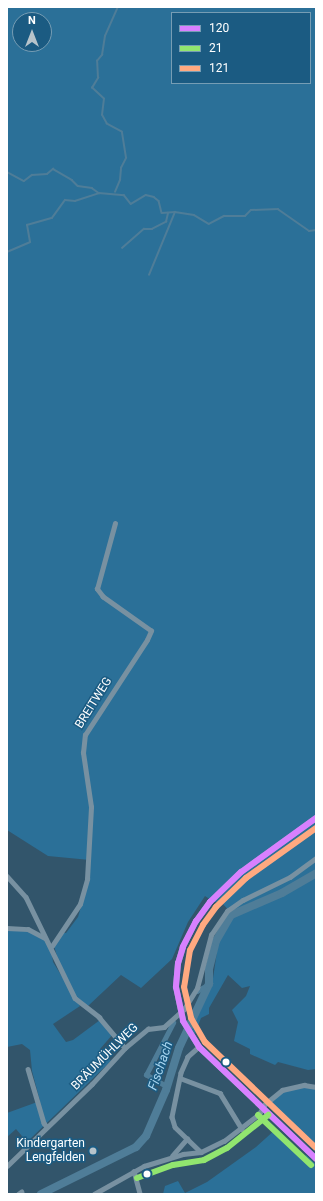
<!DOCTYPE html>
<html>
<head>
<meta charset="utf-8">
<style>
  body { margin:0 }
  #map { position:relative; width:323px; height:1201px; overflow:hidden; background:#32556b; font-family:Roboto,sans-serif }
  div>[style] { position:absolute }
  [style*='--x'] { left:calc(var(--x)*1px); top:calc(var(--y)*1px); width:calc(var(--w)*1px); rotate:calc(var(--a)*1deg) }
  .green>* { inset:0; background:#2b7098 }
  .stream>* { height:1.5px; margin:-0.75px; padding:0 0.75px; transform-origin:0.75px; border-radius:0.75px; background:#4f7d98 }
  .canal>* { height:4.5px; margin:-2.25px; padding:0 2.25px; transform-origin:2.25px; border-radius:2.25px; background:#4f7d98 }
  .river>* { height:8px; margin:-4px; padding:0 4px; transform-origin:4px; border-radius:4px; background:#4f7d98 }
  .street>* { height:4.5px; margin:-2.25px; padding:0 2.25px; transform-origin:2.25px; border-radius:2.25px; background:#7891a1 }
  .secondary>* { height:6px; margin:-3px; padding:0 3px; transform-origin:3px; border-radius:3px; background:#7e96a6 }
  .bus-1>* { height:6px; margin:-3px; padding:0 3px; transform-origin:3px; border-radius:3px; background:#d880ff }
  .bus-2>* { height:6px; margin:-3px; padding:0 3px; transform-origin:3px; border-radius:3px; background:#91e56f }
  .bus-3>* { height:6px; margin:-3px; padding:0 3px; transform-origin:3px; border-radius:3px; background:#ffa980 }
  .dots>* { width:11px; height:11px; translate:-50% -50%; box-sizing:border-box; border:2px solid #1b5b82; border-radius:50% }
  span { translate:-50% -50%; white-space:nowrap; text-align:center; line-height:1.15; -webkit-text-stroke:3px #1b5b82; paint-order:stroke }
  .street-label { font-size:12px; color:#fff }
  .poi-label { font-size:12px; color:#fff }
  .right { translate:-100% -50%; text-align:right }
  .water-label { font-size:13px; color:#abd8f2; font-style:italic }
  .frame { position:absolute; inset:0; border:8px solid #fff; pointer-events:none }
  .legend { position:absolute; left:171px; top:12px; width:140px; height:72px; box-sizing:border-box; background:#1b5b82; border:1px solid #769db4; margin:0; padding:5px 7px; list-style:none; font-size:12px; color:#fff }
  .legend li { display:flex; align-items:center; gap:8px; height:20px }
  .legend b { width:20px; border:1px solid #769db4 }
  .north { position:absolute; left:12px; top:12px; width:40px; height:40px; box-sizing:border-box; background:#1b5b82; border:1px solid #769db4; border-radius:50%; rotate:0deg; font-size:11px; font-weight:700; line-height:16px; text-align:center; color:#fff }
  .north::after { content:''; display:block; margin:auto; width:14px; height:18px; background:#b7c4cb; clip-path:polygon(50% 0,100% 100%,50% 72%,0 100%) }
</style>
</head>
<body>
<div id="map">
  <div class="green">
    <div style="clip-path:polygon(evenodd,7px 7px,316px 7px,316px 1069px,308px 1070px,278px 1062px,275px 1065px,250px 1054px,250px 1049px,234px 1041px,238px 1022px,232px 1010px,246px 996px,250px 986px,242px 988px,228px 975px,209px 1008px,209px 1014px,201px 1018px,195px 1034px,191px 1030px,189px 1025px,212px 985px,219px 938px,233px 915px,222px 903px,214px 902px,205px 896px,188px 922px,172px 959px,141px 988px,121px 975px,88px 1006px,77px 1000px,59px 963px,54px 946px,61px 933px,66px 933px,78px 917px,87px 887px,90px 860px,48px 856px,7px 830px,7px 7px,172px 13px,310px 13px,310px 83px,172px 83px,172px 13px,7px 7px,20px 20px,44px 20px,44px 44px,20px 44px,20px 20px)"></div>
    <div style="clip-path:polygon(7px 928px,28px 930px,45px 940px,51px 947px,53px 962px,80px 1006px,53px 1024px,66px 1042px,73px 1040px,100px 1020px,113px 1034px,100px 1049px,111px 1061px,27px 1142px,16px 1129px,7px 1137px,7px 1113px,40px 1101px,32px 1071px,30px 1050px,22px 1044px,7px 1047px)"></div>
    <div style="clip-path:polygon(306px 1086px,316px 1088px,316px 1148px,267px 1104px,283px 1091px)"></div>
    <div style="clip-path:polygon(276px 1129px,303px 1158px,306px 1155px,316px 1164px,316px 1194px,163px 1194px,165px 1186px,178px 1181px,185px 1193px,207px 1182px,256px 1147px)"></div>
  </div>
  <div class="stream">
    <div style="--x:7;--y:172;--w:19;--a:28"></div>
    <div style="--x:24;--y:181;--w:10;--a:-37"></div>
    <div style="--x:32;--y:175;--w:15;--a:-4"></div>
    <div style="--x:47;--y:174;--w:8;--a:-40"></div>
    <div style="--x:53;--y:169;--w:22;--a:30"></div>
    <div style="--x:72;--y:180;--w:8;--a:45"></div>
    <div style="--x:78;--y:186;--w:14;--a:8"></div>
    <div style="--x:92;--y:188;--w:9;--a:36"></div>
    <div style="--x:99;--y:193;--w:25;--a:5"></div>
    <div style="--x:124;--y:195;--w:11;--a:52"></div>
    <div style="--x:131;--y:204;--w:17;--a:-31"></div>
    <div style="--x:146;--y:195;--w:8;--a:14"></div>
    <div style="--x:154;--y:197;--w:6;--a:39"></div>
    <div style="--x:159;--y:201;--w:12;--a:76"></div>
    <div style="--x:162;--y:213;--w:13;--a:-4"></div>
    <div style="--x:175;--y:212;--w:19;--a:9"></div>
    <div style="--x:194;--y:215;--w:17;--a:31"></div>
    <div style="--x:209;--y:224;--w:17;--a:-28"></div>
    <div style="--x:224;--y:216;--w:21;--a:0"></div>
    <div style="--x:245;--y:216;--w:8;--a:-45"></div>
    <div style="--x:251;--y:210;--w:27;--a:-2"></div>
    <div style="--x:278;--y:209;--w:38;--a:35"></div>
    <div style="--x:309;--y:231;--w:7;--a:-8"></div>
    <div style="--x:115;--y:192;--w:13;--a:-67"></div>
    <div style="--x:120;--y:180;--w:12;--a:-85"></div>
    <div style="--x:121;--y:168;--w:11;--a:-63"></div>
    <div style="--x:126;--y:158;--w:26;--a:-99"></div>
    <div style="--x:122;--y:132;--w:17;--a:-152"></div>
    <div style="--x:107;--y:124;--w:10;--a:-119"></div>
    <div style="--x:102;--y:115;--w:16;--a:-83"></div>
    <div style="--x:104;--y:99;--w:16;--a:-137"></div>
    <div style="--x:92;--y:88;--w:12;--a:-59"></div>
    <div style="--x:98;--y:78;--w:17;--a:-93"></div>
    <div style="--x:97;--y:61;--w:8;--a:-50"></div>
    <div style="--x:102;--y:55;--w:19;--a:-81"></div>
    <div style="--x:105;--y:36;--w:32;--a:-66"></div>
    <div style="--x:122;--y:248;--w:29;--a:-41"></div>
    <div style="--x:144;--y:229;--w:8;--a:0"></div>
    <div style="--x:152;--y:229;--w:16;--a:-27"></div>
    <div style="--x:166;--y:222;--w:9;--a:-77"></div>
    <div style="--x:7;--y:252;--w:25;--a:-23"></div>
    <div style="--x:30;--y:242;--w:17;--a:-100"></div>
    <div style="--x:27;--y:225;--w:26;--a:-16"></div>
    <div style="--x:52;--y:218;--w:22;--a:-54"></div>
    <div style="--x:65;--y:200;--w:10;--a:6"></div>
    <div style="--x:75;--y:201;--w:25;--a:-18"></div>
    <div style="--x:149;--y:275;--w:68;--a:-67.6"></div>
  </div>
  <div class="canal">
    <div style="--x:197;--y:991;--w:14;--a:-30"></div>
    <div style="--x:167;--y:1087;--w:24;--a:-150"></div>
    <div style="--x:146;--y:1075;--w:59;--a:-62.6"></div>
  </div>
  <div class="river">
    <div style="--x:41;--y:1194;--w:106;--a:-26.3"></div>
    <div style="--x:136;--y:1147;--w:15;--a:-48"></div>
    <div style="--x:146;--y:1136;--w:50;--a:-66.5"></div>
    <div style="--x:166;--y:1090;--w:44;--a:-72.8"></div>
    <div style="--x:179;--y:1048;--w:71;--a:-64.9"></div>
    <div style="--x:209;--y:984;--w:15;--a:-90"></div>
    <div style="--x:209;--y:969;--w:29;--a:-76"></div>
    <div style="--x:216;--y:941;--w:30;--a:-60"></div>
    <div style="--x:231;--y:915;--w:56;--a:-23.3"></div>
    <div style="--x:282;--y:893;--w:39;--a:-30"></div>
  </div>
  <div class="street">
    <div style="--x:7;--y:876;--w:28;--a:48"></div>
    <div style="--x:26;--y:897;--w:112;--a:64.1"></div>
    <div style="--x:75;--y:998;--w:31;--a:38"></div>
    <div style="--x:99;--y:1017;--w:40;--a:50"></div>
    <div style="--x:7;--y:928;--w:21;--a:3"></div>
    <div style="--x:28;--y:929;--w:19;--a:28"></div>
    <div style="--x:52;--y:946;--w:50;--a:-56.3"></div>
    <div style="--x:80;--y:904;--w:26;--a:-74"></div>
    <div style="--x:87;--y:879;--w:72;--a:-86.8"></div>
    <div style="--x:91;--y:807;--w:55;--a:-98.4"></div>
    <div style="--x:83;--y:753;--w:18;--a:-84"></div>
    <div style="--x:85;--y:735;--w:113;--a:-56.9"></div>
    <div style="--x:147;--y:640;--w:10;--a:-66"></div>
    <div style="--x:151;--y:631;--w:59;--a:-144.7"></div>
    <div style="--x:103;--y:597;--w:10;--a:-127"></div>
    <div style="--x:97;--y:589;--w:68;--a:-74.7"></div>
    <div style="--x:199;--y:1047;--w:15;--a:138"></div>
    <div style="--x:188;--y:1057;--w:17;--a:114"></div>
    <div style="--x:181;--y:1073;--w:45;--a:101.6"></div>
    <div style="--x:172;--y:1117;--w:10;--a:73"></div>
    <div style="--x:175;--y:1127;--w:36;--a:44"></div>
    <div style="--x:28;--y:1069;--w:56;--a:73.5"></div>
    <div style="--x:44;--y:1123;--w:5;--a:53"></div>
    <div style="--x:180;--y:1078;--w:43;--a:20.6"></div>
    <div style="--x:220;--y:1093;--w:42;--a:58.6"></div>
    <div style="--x:172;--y:1156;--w:23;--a:-49"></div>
    <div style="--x:7;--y:1166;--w:118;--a:-44"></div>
    <div style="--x:92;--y:1084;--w:49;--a:-47.5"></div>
    <div style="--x:125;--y:1048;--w:30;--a:-40"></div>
    <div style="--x:148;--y:1029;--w:16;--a:-7"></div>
    <div style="--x:164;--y:1027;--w:27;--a:-42"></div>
    <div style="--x:184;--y:1009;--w:25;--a:-58"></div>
    <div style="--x:197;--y:988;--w:55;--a:-75.2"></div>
    <div style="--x:211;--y:935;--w:29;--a:-56"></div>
    <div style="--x:227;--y:911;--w:19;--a:-35"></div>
    <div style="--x:243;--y:900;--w:52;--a:-26.1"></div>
    <div style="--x:290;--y:877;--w:32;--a:-36"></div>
    <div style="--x:134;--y:1171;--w:24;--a:75"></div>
    <div style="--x:18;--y:1194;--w:4;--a:-34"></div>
    <div style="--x:94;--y:1194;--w:57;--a:-29.2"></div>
    <div style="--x:144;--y:1166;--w:41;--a:-17.1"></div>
    <div style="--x:183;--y:1154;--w:18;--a:-6"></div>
    <div style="--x:201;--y:1152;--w:25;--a:-26"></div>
    <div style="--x:224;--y:1141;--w:44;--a:-37.6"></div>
    <div style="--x:259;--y:1114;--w:12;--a:-59"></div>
    <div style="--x:265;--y:1104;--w:22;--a:-39"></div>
    <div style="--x:282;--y:1090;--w:23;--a:-13"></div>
    <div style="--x:304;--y:1085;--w:12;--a:9"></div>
  </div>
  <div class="secondary">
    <div style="--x:316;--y:818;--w:92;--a:144.2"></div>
    <div style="--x:241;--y:872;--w:43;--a:135.9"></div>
    <div style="--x:210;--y:902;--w:24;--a:126"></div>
    <div style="--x:196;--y:921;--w:29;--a:117"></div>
    <div style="--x:183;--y:947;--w:17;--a:107"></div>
    <div style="--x:178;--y:963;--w:24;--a:95"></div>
    <div style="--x:176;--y:987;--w:35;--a:78"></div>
    <div style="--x:183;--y:1021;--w:31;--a:58"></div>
    <div style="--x:199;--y:1047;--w:162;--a:43.7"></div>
  </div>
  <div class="bus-1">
    <div style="--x:316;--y:818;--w:92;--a:144.2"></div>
    <div style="--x:241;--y:872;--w:43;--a:135.9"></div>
    <div style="--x:210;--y:902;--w:24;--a:126"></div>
    <div style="--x:196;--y:921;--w:29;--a:117"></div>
    <div style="--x:183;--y:947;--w:17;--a:107"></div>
    <div style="--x:178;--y:963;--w:24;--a:95"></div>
    <div style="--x:176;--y:987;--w:35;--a:78"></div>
    <div style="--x:183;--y:1021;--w:31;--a:58"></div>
    <div style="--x:199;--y:1047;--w:162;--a:43.7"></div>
  </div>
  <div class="bus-2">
    <div style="--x:258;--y:1115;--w:73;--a:43.3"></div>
    <div style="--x:137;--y:1178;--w:38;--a:-20"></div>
    <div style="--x:173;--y:1165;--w:31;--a:-9"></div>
    <div style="--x:204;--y:1160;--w:26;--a:-28"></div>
    <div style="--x:227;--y:1148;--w:53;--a:-38.8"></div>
  </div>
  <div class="bus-3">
    <div style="--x:316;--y:828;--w:86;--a:144.5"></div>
    <div style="--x:246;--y:878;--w:42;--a:136"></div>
    <div style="--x:216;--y:907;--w:22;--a:126"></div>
    <div style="--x:203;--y:925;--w:28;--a:117"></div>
    <div style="--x:190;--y:950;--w:37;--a:99"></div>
    <div style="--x:184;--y:987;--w:32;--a:77"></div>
    <div style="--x:191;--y:1018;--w:28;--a:60"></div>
    <div style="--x:205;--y:1042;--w:153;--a:43.7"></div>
  </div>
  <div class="dots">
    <div style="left:226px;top:1062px;background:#fff"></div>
    <div style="left:93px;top:1151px;background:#b7c4cb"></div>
    <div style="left:147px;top:1174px;background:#fff"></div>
  </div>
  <div class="street-label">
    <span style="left:94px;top:703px;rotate:-58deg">BREITWEG</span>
    <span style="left:105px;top:1057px;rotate:-45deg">BRÄUMÜHLWEG</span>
  </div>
  <div class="poi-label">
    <span class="right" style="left:85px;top:1151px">Kindergarten<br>Lengfelden</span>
  </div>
  <div class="water-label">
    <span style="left:161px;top:1066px;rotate:-71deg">Fischach</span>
  </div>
  <div class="frame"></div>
  <ul class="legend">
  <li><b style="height:5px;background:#d880ff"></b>120</li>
  <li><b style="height:5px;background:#91e56f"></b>21</li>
  <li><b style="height:5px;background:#ffa980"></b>121</li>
  </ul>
  <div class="north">N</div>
</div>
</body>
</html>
